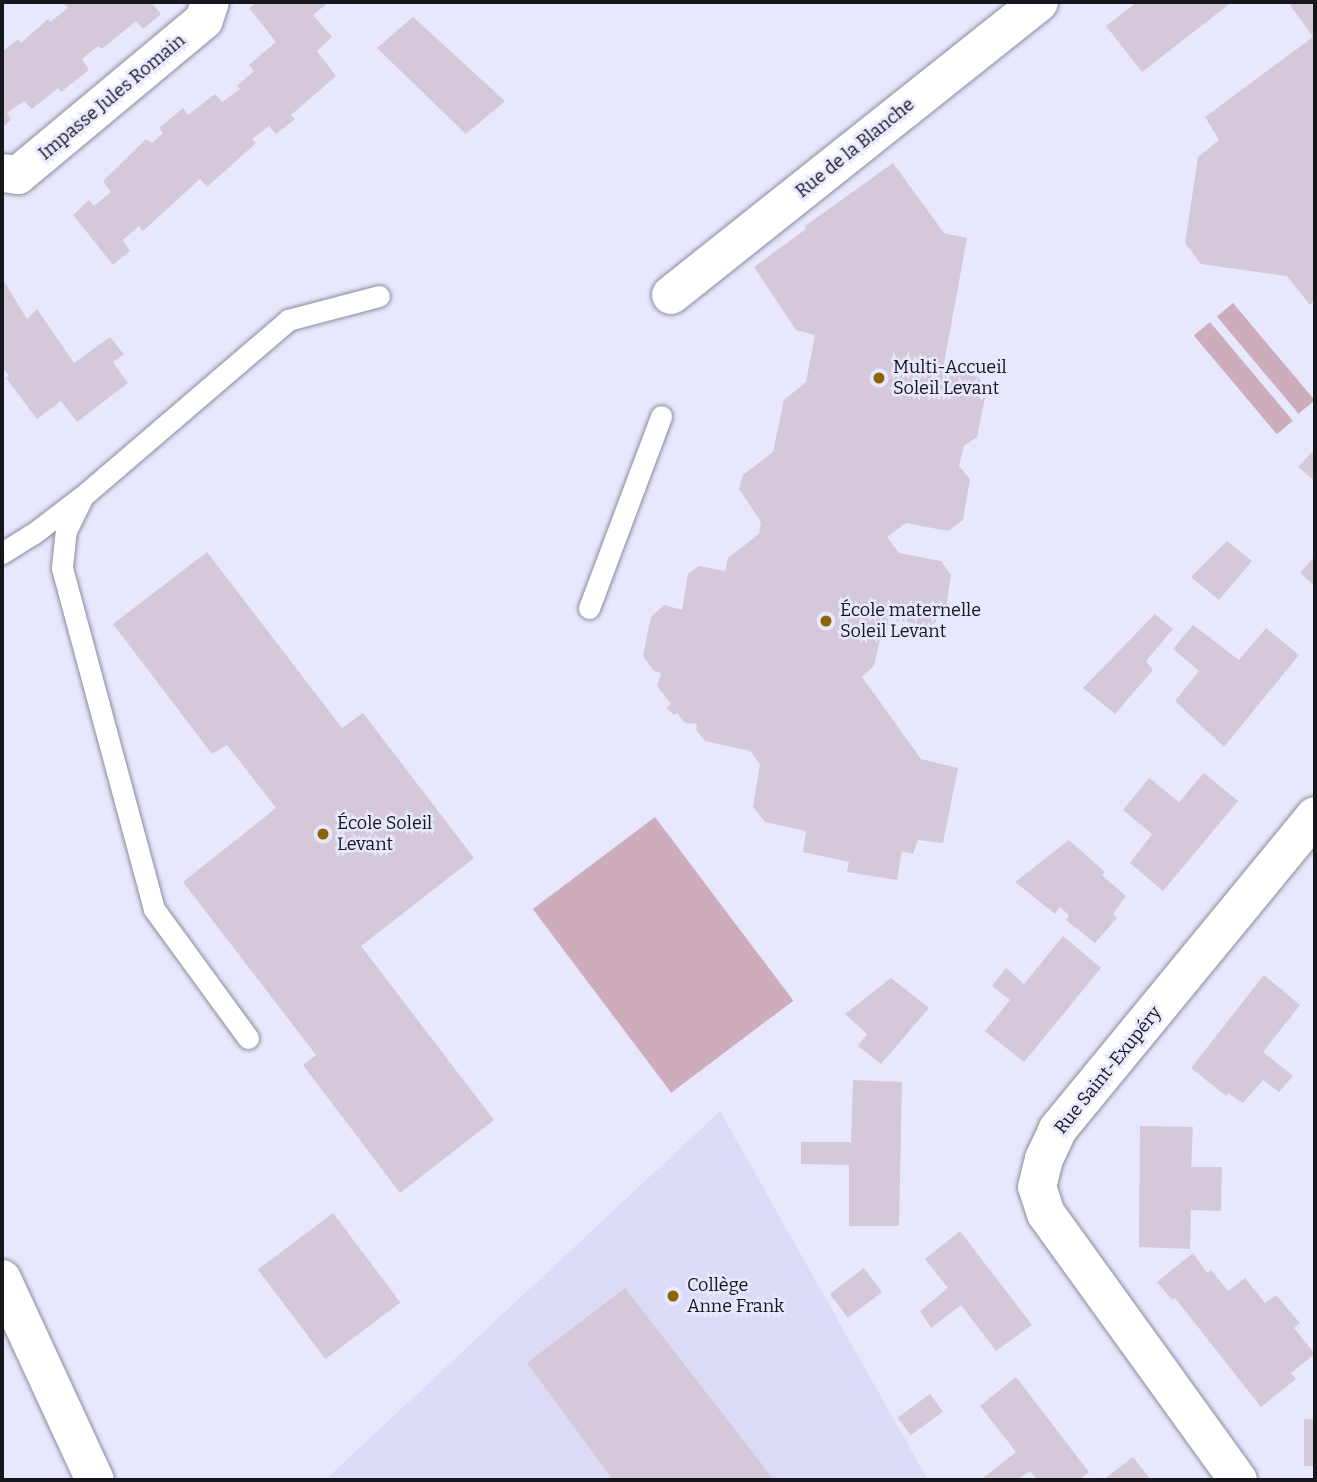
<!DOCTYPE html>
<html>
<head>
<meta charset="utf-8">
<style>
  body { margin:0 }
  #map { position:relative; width:1317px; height:1482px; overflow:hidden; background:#e7e8fd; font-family:Bitter,serif }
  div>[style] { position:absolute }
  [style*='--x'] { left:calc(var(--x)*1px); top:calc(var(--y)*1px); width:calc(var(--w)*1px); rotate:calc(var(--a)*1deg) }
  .built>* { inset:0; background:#dbdbf7 }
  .green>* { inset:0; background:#cdacbc; transform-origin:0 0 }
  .building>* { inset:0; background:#d5c8d9; transform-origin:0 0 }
  .roads { filter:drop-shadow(0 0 2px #8b8b9e) drop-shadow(0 0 2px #8b8b9e) }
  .lane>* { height:21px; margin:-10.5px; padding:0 10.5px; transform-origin:10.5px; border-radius:10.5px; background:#fff }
  .street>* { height:38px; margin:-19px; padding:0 19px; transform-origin:19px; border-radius:19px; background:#fff }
  .dots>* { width:19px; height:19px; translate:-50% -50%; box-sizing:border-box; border:4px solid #e7e8fd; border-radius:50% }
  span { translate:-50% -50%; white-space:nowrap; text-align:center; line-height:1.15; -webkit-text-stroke:5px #e7e8fd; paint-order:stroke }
  .street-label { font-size:18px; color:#16161d }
  .poi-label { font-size:18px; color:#16161d }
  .left { translate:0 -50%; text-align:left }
  .frame { position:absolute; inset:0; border:4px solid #16161d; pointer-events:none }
</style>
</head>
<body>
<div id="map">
  <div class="built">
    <div style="clip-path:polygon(720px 1111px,928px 1480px,325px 1480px)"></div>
  </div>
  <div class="green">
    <div style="left:1233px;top:303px;width:127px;height:21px;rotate:50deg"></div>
    <div style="left:1210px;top:322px;width:129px;height:21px;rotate:50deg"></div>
    <div style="left:655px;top:817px;width:230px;height:153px;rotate:53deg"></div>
  </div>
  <div class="building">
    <div style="clip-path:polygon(62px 2px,151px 2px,161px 14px,143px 29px,136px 21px,102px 49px,98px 46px,82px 59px,89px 70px,61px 92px,58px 88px,32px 109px,24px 101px,7px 113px,11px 120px,2px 128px,2px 52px,18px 39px,21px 43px,48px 19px,50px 22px,68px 8px)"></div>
    <div style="clip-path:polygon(257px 2px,329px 2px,313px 15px,332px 37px,317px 51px,336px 76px,291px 115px,295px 119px,276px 134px,269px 126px,252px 139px,256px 143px,207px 187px,200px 179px,143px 231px,139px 226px,123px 240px,130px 251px,113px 265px,73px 215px,89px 200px,94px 206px,111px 192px,103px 181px,146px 139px,152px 143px,163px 133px,159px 128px,183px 108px,188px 115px,215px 94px,222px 102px,240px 89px,237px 86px,254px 71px,249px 65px,276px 42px,249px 8px)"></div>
    <div style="clip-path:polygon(1137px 2px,1232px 2px,1142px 72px,1106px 26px)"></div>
    <div style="clip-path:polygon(1288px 2px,1315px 2px,1315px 300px,1310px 305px,1287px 276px,1201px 264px,1185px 243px,1198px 157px,1219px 140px,1205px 117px,1313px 37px)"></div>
    <div style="clip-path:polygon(413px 17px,505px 101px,466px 134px,377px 48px)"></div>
    <div style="clip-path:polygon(893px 163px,944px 233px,967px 238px,943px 369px,978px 377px,987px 388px,977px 437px,964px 446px,959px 466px,970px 479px,963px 520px,948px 531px,906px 523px,887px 537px,899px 553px,941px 561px,951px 575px,945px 615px,930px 626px,899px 621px,881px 634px,874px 666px,862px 677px,921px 759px,958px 768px,943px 843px,918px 840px,913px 854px,902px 851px,897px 880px,847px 872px,849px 862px,803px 852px,806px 831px,765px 822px,753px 807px,760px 764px,750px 751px,705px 741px,696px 730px,697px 724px,685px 723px,677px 713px,674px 715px,666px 708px,671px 704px,657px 686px,661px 673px,654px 671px,643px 656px,651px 617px,664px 605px,682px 610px,688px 574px,699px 566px,725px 571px,728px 558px,759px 534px,761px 522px,739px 489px,743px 475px,773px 452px,784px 400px,806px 382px,815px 335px,796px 330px,754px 267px,806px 229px,805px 226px)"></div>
    <div style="clip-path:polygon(2px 278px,27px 319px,37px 309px,74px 363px,110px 337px,124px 354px,113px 362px,128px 383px,77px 422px,61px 401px,37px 419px,6px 378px,9px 376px,2px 367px)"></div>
    <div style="clip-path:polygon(1315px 449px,1315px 481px,1298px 467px)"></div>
    <div style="clip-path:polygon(1227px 541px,1252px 561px,1219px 600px,1191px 577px)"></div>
    <div style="clip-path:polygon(207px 552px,342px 728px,363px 713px,474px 858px,361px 946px,494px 1120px,400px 1193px,303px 1065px,316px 1055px,183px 882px,276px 808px,227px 745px,212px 754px,113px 624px)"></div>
    <div style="clip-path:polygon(1315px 556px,1315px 586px,1300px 573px)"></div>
    <div style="clip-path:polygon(1155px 614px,1173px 629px,1146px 661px,1153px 670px,1115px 714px,1083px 688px)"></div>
    <div style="clip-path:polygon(1193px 625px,1239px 660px,1266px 628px,1299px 655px,1224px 747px,1175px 701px,1199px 671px,1173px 649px)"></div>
    <div style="clip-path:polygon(1204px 773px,1238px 801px,1163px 891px,1130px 863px,1152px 834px,1123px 810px,1149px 778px,1179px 802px)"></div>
    <div style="clip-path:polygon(1069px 840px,1105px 872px,1102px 875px,1126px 896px,1113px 914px,1117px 918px,1095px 943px,1066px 920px,1069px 915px,1060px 907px,1055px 914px,1015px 882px)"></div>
    <div style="clip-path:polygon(1063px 936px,1101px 968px,1024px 1062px,985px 1031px,1010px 1000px,992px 986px,1006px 968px,1024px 984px)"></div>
    <div style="clip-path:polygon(1264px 975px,1300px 1005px,1263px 1052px,1293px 1076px,1279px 1092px,1263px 1080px,1243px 1103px,1228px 1093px,1226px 1096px,1191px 1068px)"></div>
    <div style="clip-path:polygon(891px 978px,929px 1008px,881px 1064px,858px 1046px,867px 1034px,845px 1014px)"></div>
    <div style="clip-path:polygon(853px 1080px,902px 1082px,899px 1226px,849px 1226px,849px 1165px,801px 1164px,801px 1142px,851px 1142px)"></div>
    <div style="clip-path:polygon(1140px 1126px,1193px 1127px,1191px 1167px,1222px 1167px,1221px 1211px,1191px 1210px,1190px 1249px,1139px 1247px)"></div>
    <div style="left:333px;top:1213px;width:112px;height:94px;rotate:53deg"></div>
    <div style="clip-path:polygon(960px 1231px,1032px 1325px,996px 1351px,961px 1305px,931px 1328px,920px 1311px,948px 1288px,925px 1259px)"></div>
    <div style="clip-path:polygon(1193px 1253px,1207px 1273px,1211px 1270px,1228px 1291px,1245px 1278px,1265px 1303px,1276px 1295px,1300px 1323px,1294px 1328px,1315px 1354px,1291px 1373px,1296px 1379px,1261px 1407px,1175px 1298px,1172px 1300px,1157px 1282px)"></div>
    <div style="left:864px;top:1268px;width:30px;height:43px;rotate:53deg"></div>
    <div style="clip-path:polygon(625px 1288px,774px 1480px,613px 1480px,527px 1363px)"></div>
    <div style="clip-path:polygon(1016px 1377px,1089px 1472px,1079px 1480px,1037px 1480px,1030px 1471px,1017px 1480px,983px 1478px,1016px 1452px,980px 1406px)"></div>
    <div style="left:930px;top:1394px;width:22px;height:40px;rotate:54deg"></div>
    <div style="left:1304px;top:1419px;width:11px;height:47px"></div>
    <div style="clip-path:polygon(1133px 1457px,1151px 1480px,1103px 1480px)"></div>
  </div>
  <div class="roads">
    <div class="lane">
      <div style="--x:2;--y:553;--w:36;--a:-32"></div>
      <div style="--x:33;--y:534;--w:59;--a:-37.5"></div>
      <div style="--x:589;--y:608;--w:205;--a:-69.4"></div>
      <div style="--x:248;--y:1038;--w:160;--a:-126.1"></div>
      <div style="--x:154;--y:909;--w:354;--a:-105.1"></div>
      <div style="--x:62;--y:567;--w:36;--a:-84"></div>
      <div style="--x:66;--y:531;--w:39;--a:-64"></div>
      <div style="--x:83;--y:496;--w:270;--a:-40.6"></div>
      <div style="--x:288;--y:320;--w:94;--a:-14.8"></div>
    </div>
    <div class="street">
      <div style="--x:2;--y:173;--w:16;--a:7"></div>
      <div style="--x:18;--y:175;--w:242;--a:-39.8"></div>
      <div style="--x:204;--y:20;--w:19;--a:-72"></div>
      <div style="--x:671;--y:295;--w:470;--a:-38.5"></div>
      <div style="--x:2;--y:1279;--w:221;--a:65.2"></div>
      <div style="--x:1238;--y:1480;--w:328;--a:-125.8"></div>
      <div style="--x:1046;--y:1214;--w:28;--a:-108"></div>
      <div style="--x:1037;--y:1187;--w:29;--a:-76"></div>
      <div style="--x:1044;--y:1159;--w:33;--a:-65"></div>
      <div style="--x:1058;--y:1129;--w:405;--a:-50.6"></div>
    </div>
  </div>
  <div class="dots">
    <div style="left:879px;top:378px;background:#8b6404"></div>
    <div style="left:826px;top:621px;background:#8b6404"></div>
    <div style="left:323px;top:834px;background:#8b6404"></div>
    <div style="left:673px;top:1296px;background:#8b6404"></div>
  </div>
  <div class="street-label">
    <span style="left:112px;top:97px;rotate:-40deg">Impasse Jules Romain</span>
    <span style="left:855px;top:148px;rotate:-39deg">Rue de la Blanche</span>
    <span style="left:1108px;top:1070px;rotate:-51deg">Rue Saint-Exupéry</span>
  </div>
  <div class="poi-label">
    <span class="left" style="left:893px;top:378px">Multi-Accueil<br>Soleil Levant</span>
    <span class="left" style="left:840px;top:621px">École maternelle<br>Soleil Levant</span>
    <span class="left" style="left:337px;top:834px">École Soleil<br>Levant</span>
    <span class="left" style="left:687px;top:1296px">Collège<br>Anne Frank</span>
  </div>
  <div class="frame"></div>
</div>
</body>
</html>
